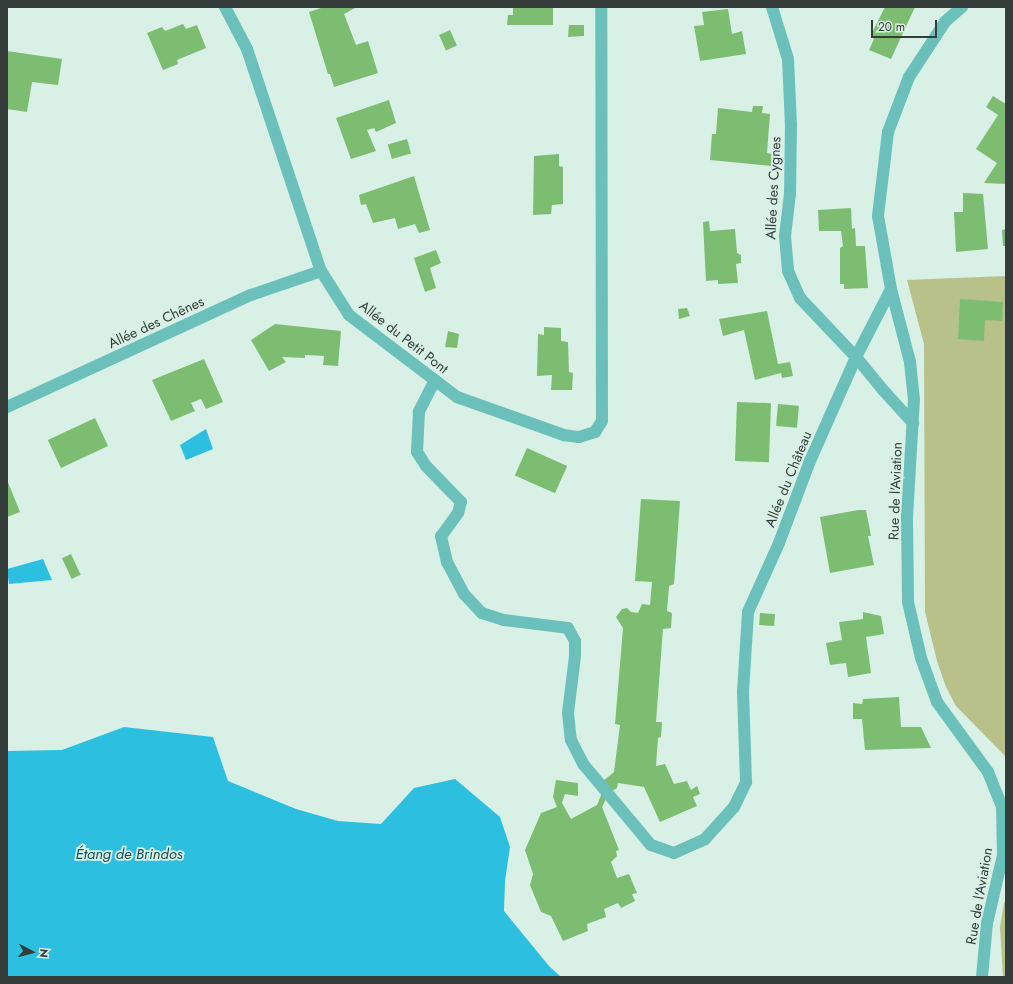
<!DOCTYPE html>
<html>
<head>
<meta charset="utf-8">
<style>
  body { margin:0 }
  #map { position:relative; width:1013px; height:984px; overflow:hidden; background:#d8f0e5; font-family:Jost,sans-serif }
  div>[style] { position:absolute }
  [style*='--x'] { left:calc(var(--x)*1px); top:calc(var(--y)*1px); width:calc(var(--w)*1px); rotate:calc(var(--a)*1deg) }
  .green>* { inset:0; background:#b8c189 }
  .water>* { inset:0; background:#2dbfe0 }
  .building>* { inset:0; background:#7dbd72; transform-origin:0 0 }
  .lane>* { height:12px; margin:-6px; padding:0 6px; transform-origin:6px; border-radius:6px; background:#6bc0bc }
  .street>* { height:12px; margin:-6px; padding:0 6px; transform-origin:6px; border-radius:6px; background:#6bc0bc }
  span { translate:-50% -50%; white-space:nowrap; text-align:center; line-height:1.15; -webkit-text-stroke:3.5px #d8f0e5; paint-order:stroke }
  .street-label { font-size:14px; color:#343d39 }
  .water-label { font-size:15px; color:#154f5d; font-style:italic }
  .frame { position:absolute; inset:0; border:8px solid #343d39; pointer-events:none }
  .north { position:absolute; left:12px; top:932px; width:40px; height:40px; -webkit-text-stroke:3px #d8f0e5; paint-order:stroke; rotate:96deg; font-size:11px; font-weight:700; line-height:16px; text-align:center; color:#343d39 }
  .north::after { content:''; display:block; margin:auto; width:14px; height:18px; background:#343d39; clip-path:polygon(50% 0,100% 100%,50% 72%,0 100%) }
  .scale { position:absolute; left:871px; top:20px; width:66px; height:18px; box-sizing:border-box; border:2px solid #343d39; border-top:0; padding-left:5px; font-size:12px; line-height:14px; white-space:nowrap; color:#343d39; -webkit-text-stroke:3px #d8f0e5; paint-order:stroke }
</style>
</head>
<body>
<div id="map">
  <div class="green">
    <div style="clip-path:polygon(1006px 276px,1006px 757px,956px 706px,946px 687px,937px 661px,925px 612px,924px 344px,907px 280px)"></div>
    <div style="clip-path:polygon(1006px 900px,1006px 977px,1003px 977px,1000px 927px,1004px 903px)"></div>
  </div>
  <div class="water">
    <div style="clip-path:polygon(206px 429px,213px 449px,186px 460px,180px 445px)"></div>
    <div style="clip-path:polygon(43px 559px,52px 580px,9px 584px,7px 569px)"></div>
    <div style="clip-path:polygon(124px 727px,213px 737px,228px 781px,296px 809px,338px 821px,381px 824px,414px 788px,455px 779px,500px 817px,510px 847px,505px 881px,504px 911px,549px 966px,561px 977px,7px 977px,7px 751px,62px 750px)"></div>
  </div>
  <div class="building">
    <div style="clip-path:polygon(324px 7px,357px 7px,344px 14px,356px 45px,368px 41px,378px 73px,334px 87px,330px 74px,328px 74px,309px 12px)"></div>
    <div style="clip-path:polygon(513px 7px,553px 7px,553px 25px,507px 25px,508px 15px,513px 15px)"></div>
    <div style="clip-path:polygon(885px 7px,915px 7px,891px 59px,869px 50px,874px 39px,871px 35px)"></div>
    <div style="clip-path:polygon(728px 9px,732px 34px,742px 31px,746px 54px,700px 61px,694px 26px,704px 25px,702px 12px)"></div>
    <div style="clip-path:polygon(183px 24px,186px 29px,197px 25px,206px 48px,177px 60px,178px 64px,163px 70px,147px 33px,162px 27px,165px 31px)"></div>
    <div style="clip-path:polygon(569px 25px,584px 25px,584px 36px,568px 37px)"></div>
    <div style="left:450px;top:30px;width:17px;height:12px;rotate:66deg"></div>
    <div style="clip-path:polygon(7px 51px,62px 59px,58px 85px,32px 82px,27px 112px,7px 109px)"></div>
    <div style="clip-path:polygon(993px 96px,1006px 104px,1006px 184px,984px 183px,997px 163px,976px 149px,998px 115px,986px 107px)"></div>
    <div style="clip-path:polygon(389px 100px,396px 123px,376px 132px,374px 128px,367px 130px,376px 151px,351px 159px,336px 118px)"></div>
    <div style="clip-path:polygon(753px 106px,763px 106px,762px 113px,770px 114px,767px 153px,772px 154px,771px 166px,710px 160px,712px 134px,716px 134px,718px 108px,752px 112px)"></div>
    <div style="left:407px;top:139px;width:15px;height:20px;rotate:74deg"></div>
    <div style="clip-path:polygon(559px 154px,559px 166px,563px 167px,563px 204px,552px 205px,551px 214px,533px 215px,534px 156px)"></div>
    <div style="clip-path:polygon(414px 176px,430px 230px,419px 233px,415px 224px,398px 229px,395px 218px,373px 223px,366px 204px,361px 205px,359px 195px)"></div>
    <div style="clip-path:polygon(963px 193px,983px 194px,988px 249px,956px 252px,954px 212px,963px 212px)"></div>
    <div style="clip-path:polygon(851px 208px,852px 229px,855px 228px,856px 246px,865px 246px,868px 288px,844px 289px,844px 284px,840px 284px,840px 248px,843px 246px,841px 231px,819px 231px,818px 210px)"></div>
    <div style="clip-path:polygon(709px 221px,710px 231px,735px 229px,737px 253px,741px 255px,741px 263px,736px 264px,738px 283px,718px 284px,718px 280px,706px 281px,703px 222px)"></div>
    <div style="clip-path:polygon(1006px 229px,1006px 246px,1003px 246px,1002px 230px)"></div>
    <div style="clip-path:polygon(436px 250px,441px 263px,430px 268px,436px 288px,425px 292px,414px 258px)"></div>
    <div style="clip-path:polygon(960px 299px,1003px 302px,1002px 321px,985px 320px,984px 341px,958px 339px)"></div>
    <div style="clip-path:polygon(687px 308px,690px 316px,679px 319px,678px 309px)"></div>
    <div style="clip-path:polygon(767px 311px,778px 364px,790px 362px,793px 376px,782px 378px,781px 373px,755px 380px,744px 330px,723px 336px,719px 319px)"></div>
    <div style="clip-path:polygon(275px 324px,341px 331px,338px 366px,323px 365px,324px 356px,305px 355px,305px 358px,282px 357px,286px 362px,269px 371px,251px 340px)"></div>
    <div style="clip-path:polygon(544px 327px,561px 328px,561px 341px,568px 342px,569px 372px,573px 373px,572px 390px,551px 390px,552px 375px,537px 376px,538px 334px,544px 335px)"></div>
    <div style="clip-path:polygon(448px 331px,459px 334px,457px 348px,445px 347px)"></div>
    <div style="clip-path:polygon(204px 359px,223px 402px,206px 409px,201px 399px,191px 403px,195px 411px,171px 421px,152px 380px)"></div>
    <div style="left:737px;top:402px;width:34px;height:59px;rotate:2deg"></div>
    <div style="left:778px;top:404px;width:21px;height:22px;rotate:5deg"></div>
    <div style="left:95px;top:418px;width:31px;height:52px;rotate:65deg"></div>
    <div style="left:527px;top:448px;width:44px;height:30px;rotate:24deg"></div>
    <div style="clip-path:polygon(7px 480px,20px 512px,7px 517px)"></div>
    <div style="clip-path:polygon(641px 499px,680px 501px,674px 584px,669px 586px,667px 611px,672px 613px,671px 628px,663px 629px,656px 722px,662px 722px,661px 737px,658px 738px,656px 766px,665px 764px,674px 784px,687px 781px,691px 790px,697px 786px,700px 794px,693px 797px,697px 806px,660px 822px,644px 787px,618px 783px,617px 788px,609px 793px,602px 807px,619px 850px,616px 851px,617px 856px,611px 862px,617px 878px,629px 874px,637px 893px,632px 894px,635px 901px,621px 908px,618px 903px,604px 909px,606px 917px,587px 924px,588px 931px,563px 941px,551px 916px,541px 912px,530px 885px,533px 874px,525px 850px,541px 813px,557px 807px,553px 797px,556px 780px,578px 783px,578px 796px,565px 794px,562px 803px,571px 819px,597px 805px,604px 788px,603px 781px,614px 772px,620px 725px,615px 724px,623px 628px,616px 617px,622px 609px,627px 608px,631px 612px,638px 613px,642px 604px,650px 605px,652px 582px,635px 581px)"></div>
    <div style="clip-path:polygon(858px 510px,866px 510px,871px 536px,868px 536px,874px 565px,830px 573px,820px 517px)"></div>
    <div style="left:71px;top:554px;width:23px;height:10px;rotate:65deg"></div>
    <div style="clip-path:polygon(863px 612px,881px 616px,884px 634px,866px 637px,871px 673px,848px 677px,846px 663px,830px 665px,826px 643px,842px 640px,839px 622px,863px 619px)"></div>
    <div style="left:760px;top:613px;width:15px;height:12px;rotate:4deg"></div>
    <div style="clip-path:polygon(899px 697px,901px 727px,921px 727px,931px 748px,865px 750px,862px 719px,853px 719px,853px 703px,862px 704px,863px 699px)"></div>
  </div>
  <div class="lane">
    <div style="--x:435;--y:380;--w:36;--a:117"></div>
    <div style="--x:419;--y:412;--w:40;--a:92.9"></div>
    <div style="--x:417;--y:452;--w:17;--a:57"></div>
    <div style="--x:426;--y:466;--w:50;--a:45.8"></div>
    <div style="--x:461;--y:502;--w:11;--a:105"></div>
    <div style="--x:458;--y:513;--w:29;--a:126"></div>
    <div style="--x:441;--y:536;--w:27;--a:77"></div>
    <div style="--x:447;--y:562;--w:36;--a:62"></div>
    <div style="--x:464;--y:594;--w:26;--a:47"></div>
    <div style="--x:482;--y:613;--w:23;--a:18"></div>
    <div style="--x:504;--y:620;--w:64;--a:7.1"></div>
    <div style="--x:568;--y:628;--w:15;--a:62"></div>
    <div style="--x:575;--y:641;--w:15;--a:90"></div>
    <div style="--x:575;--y:656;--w:57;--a:97"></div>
    <div style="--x:568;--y:713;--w:27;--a:84"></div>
    <div style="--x:571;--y:740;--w:28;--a:63"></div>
    <div style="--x:584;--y:765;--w:104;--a:50.1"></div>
    <div style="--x:651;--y:845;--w:24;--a:19"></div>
    <div style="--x:674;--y:853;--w:34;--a:-24"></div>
    <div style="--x:705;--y:839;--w:43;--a:-47.8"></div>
    <div style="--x:734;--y:807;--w:28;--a:-64"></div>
    <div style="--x:746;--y:782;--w:90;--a:-91.9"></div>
    <div style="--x:743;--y:692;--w:80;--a:-86.4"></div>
  </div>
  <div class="street">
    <div style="--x:225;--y:7;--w:47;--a:62.4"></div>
    <div style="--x:247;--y:49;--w:234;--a:71.6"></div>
    <div style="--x:321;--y:271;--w:52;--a:57.5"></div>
    <div style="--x:349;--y:315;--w:136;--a:37.2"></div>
    <div style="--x:457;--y:397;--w:114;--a:19.6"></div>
    <div style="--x:564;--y:435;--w:15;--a:8"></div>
    <div style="--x:579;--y:437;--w:17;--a:-17"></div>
    <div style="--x:595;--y:432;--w:13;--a:-58"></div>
    <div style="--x:602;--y:421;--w:414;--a:-90.1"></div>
    <div style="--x:772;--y:7;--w:54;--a:72.9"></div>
    <div style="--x:788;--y:59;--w:65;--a:87.4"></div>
    <div style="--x:791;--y:124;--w:70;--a:90.8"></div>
    <div style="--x:790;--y:194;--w:42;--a:96.8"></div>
    <div style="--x:785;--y:236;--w:35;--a:85"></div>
    <div style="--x:788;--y:271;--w:30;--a:66"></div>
    <div style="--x:800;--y:298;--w:81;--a:46.5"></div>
    <div style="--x:856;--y:357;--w:43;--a:50.7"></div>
    <div style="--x:883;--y:390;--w:45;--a:47.7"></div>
    <div style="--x:962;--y:7;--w:23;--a:139"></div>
    <div style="--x:945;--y:22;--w:66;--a:123.2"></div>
    <div style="--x:909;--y:77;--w:59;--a:110.9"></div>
    <div style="--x:888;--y:132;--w:85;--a:96.8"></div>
    <div style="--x:878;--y:216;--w:74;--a:79.9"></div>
    <div style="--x:891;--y:289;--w:75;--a:75.4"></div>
    <div style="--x:910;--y:362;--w:37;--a:84"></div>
    <div style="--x:914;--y:399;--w:119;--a:93.4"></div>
    <div style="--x:907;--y:518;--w:84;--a:89.3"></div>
    <div style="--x:908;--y:602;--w:57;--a:76.9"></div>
    <div style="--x:921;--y:658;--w:47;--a:70"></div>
    <div style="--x:937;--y:702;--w:87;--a:53.9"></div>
    <div style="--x:988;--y:772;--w:38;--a:68"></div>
    <div style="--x:1002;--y:807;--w:48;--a:88.8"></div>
    <div style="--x:1003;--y:855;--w:70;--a:103.2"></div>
    <div style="--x:987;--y:923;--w:54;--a:95.3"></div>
    <div style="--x:7;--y:407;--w:268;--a:-24.7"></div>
    <div style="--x:251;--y:295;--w:74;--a:-18.9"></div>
    <div style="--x:748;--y:612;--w:76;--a:-65.8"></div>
    <div style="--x:779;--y:543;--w:88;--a:-69.3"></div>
    <div style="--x:810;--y:461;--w:114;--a:-66.1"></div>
    <div style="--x:856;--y:357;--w:76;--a:-62.8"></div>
  </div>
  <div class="street-label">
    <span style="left:773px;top:188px;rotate:-87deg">Allée des Cygnes</span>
    <span style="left:156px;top:322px;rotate:-25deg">Allée des Chênes</span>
    <span style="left:404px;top:337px;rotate:38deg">Allée du Petit Pont</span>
    <span style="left:788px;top:479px;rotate:-68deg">Allée du Château</span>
    <span style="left:895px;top:491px;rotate:-88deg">Rue de l'Aviation</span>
    <span style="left:979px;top:896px;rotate:-80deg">Rue de l'Aviation</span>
  </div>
  <div class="water-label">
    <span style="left:129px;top:855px">Étang de Brindos</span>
  </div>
  <div class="frame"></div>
  <div class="north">N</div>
  <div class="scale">20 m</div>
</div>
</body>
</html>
